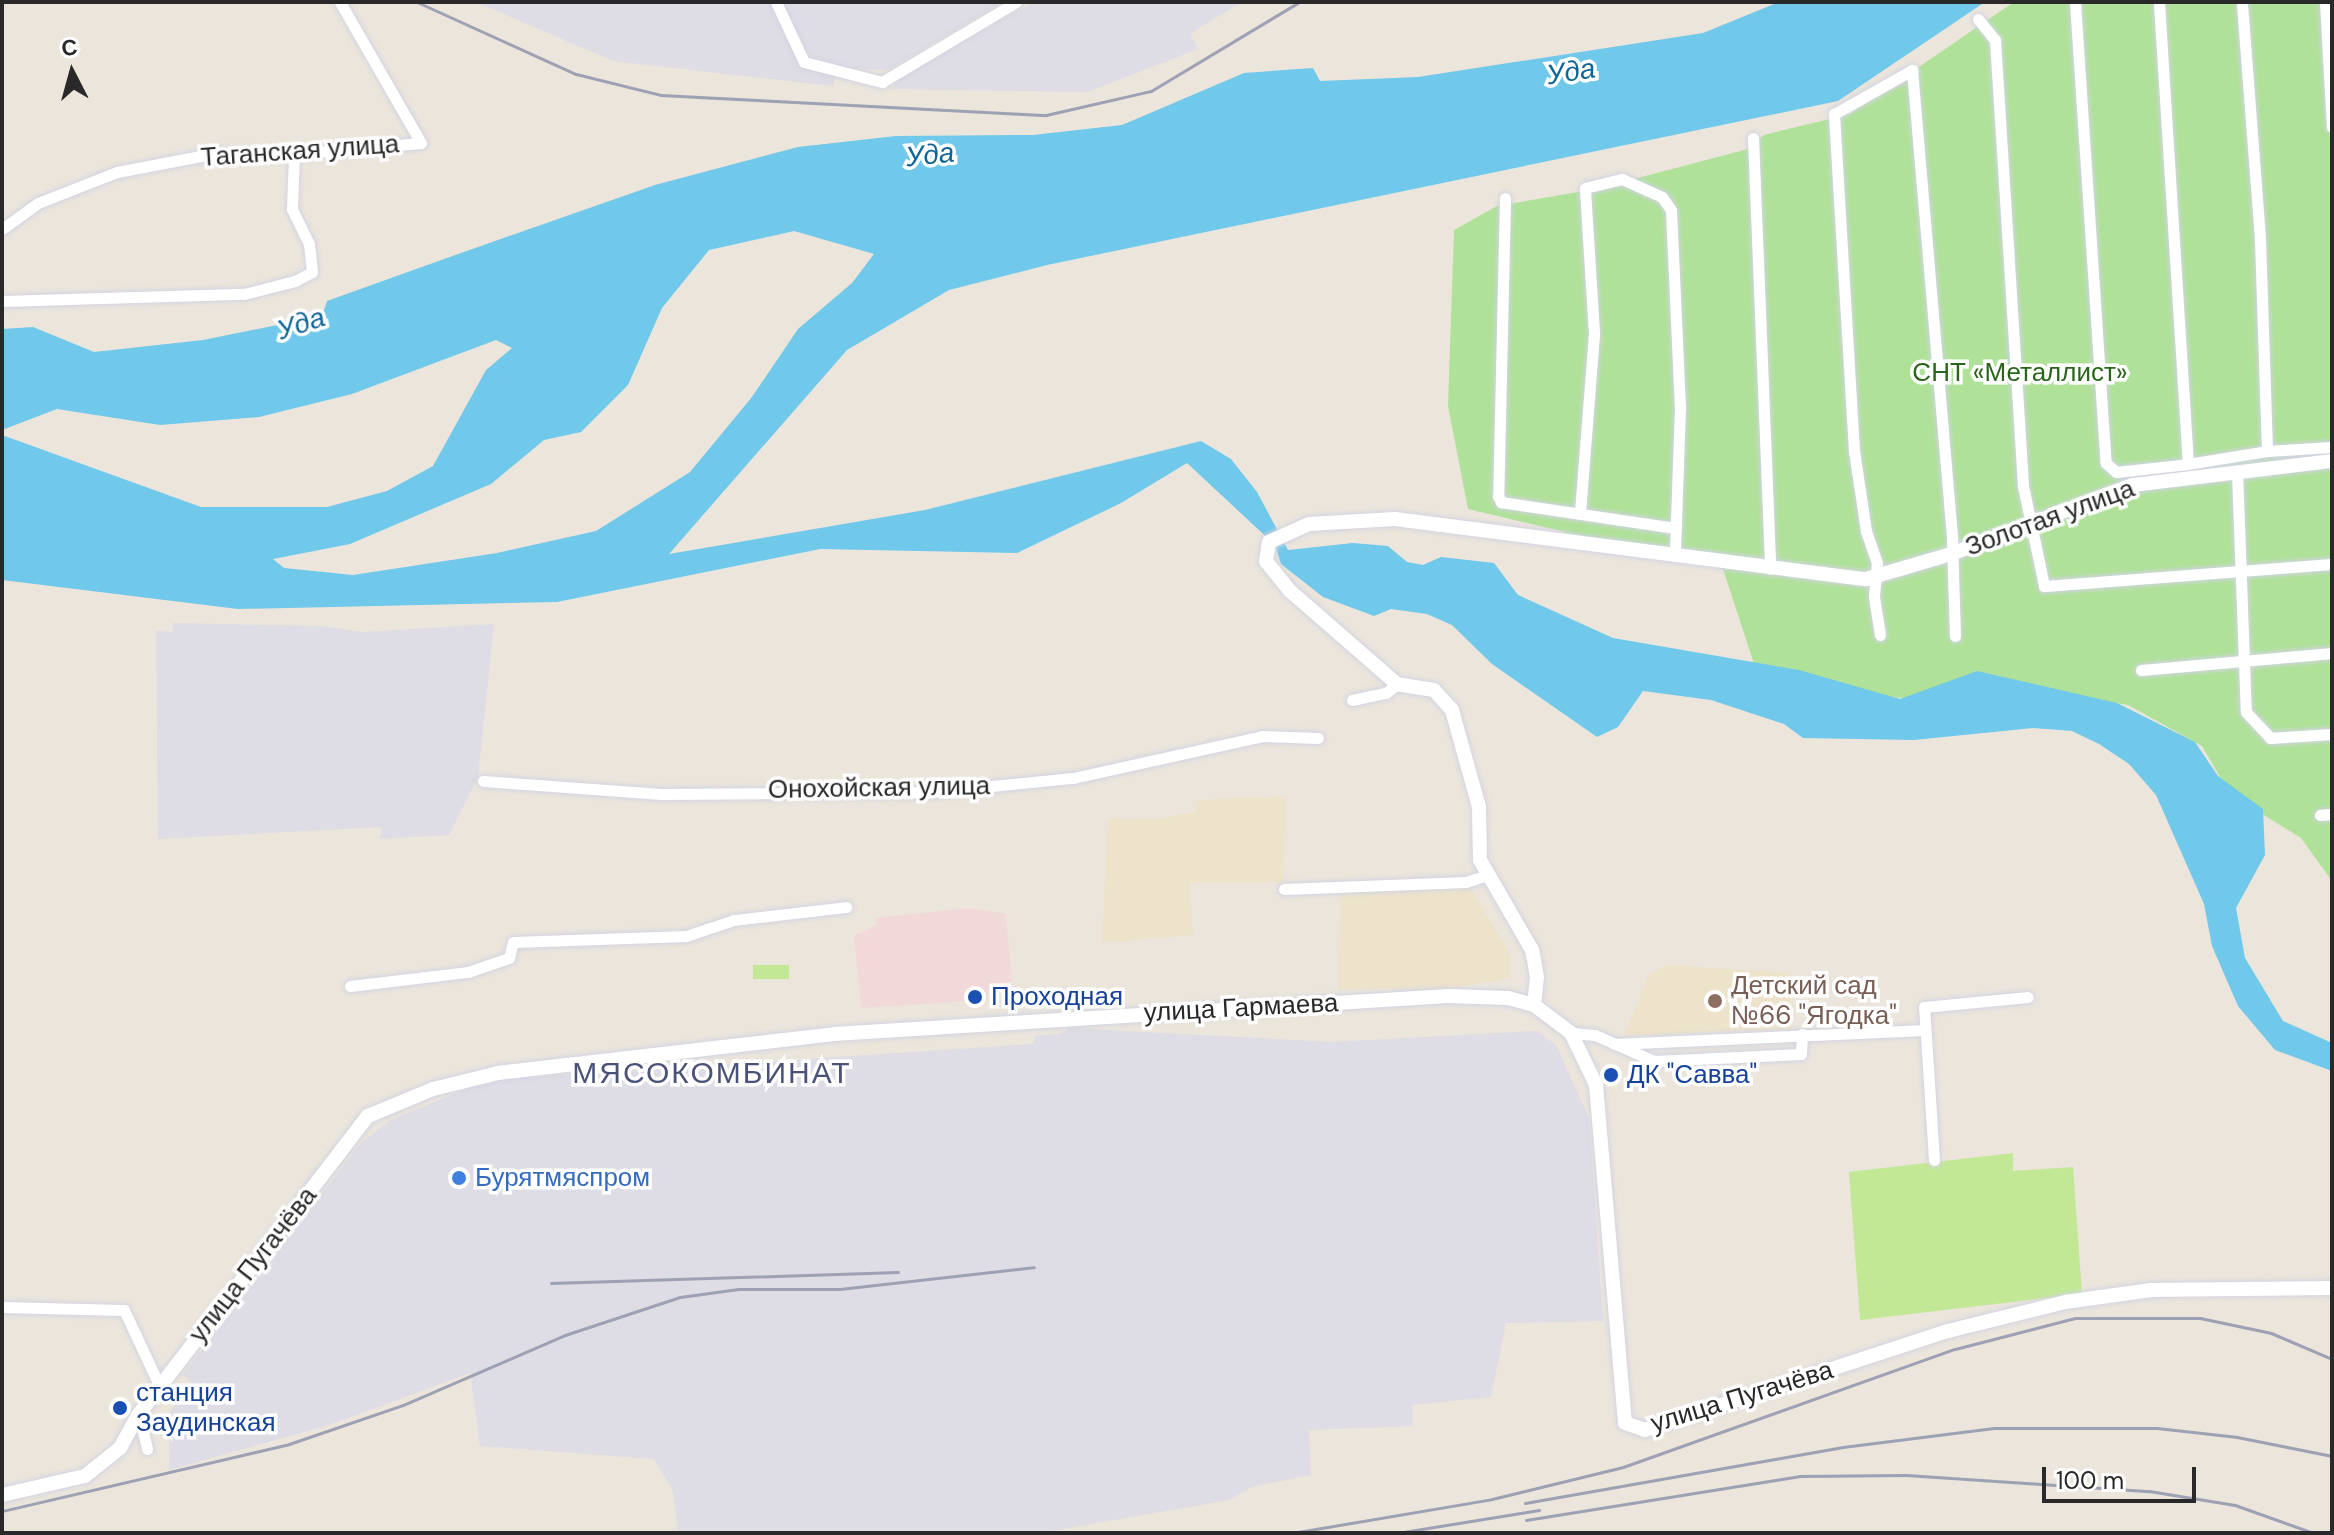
<!DOCTYPE html>
<html>
<head>
<meta charset="utf-8">
<style>
  body { margin:0 }
  #map { position:relative; width:2334px; height:1535px; overflow:hidden; background:#ebe5dc; font-family:"DM Sans",sans-serif }
  div>[style] { position:absolute }
  [style*='--x'] { left:calc(var(--x)*1px); top:calc(var(--y)*1px); width:calc(var(--w)*1px); rotate:calc(var(--a)*1deg) }
  .industrial>* { inset:0; background:#dedce4 }
  .education>* { inset:0; background:#ede3cb }
  .medical>* { inset:0; background:#f2d9d9 }
  .green>* { inset:0; background:#b0e199 }
  .pitch>* { inset:0; background:#c3e895; transform-origin:0 0 }
  .water>* { inset:0; background:#70c8eb }
  .roads { filter:drop-shadow(0 0 2px #d1d4e2) drop-shadow(0 0 2px #d1d4e2) }
  .minor>* { height:11px; margin:-5.5px; padding:0 5.5px; transform-origin:5.5px; border-radius:5.5px; background:#fff }
  .tertiary>* { height:14px; margin:-7px; padding:0 7px; transform-origin:7px; border-radius:7px; background:#fff }
  .rail>* { height:3px; margin:-1.5px; padding:0 1.5px; transform-origin:1.5px; border-radius:1.5px; background:#9ea1b3 }
  .dots>* { width:22px; height:22px; translate:-50% -50%; box-sizing:border-box; border:4px solid #fff; border-radius:50% }
  span { translate:-50% -50%; white-space:nowrap; text-align:center; line-height:1.15; -webkit-text-stroke:7px #fff; paint-order:stroke }
  .street-label { font-size:26px; color:#292929 }
  .park-label { font-size:26px; color:#29651b }
  .education-label { font-size:26px; color:#785e54 }
  .left { translate:0 -50%; text-align:left }
  .transit-label { font-size:26px; color:#164399 }
  .shop-label { font-size:26px; color:#366cbe }
  .water-label { font-size:28px; color:#106597; font-style:italic }
  .quarter-label { font-size:30px; color:#4b5279; letter-spacing:2px }
  .frame { position:absolute; inset:0; border:4px solid #292929; pointer-events:none }
  .north { position:absolute; left:32px; top:32px; width:80px; height:80px; -webkit-text-stroke:6px #fff; paint-order:stroke; rotate:354deg; font-size:22px; font-weight:700; line-height:32px; text-align:center; color:#292929 }
  .north::after { content:''; display:block; margin:auto; width:28px; height:36px; background:#292929; clip-path:polygon(50% 0,100% 100%,50% 72%,0 100%) }
  .scale { position:absolute; left:2042px; top:1467px; width:154px; height:36px; box-sizing:border-box; border:4px solid #292929; border-top:0; padding-left:10px; font-size:24px; line-height:28px; white-space:nowrap; color:#292929; -webkit-text-stroke:6px #fff; paint-order:stroke }
</style>
</head>
<body>
<div id="map">
  <div class="industrial">
    <div style="clip-path:polygon(476px 2px,1002px 2px,888px 70px,837px 67px,833px 86px,613px 61px)"></div>
    <div style="clip-path:polygon(1034px 2px,1241px 2px,1190px 34px,1198px 49px,1088px 92px,893px 89px,895px 79px)"></div>
    <div style="clip-path:polygon(173px 623px,322px 626px,363px 632px,494px 624px,478px 777px,449px 835px,380px 839px,382px 827px,158px 839px,156px 631px,172px 632px)"></div>
    <div style="clip-path:polygon(1069px 1028px,1332px 1042px,1537px 1031px,1556px 1045px,1589px 1118px,1603px 1321px,1506px 1323px,1491px 1397px,1412px 1405px,1413px 1426px,1309px 1430px,1311px 1475px,1254px 1486px,1229px 1500px,1040px 1533px,678px 1533px,673px 1491px,654px 1459px,480px 1446px,470px 1373px,329px 1425px,169px 1470px,170px 1412px,191px 1382px,183px 1375px,362px 1142px,391px 1120px,488px 1080px,1034px 1044px,1034px 1036px,1061px 1034px)"></div>
  </div>
  <div class="education">
    <div style="clip-path:polygon(1286px 796px,1283px 882px,1190px 883px,1193px 935px,1102px 943px,1108px 818px,1159px 819px,1194px 812px,1197px 800px)"></div>
    <div style="clip-path:polygon(1470px 887px,1511px 956px,1511px 978px,1454px 988px,1338px 990px,1341px 889px)"></div>
    <div style="clip-path:polygon(1667px 965px,1790px 973px,1792px 1029px,1624px 1036px,1649px 974px)"></div>
  </div>
  <div class="medical">
    <div style="clip-path:polygon(969px 908px,1006px 914px,1012px 981px,988px 991px,988px 1000px,861px 1008px,854px 936px,876px 925px,876px 918px)"></div>
  </div>
  <div class="green">
    <div style="clip-path:polygon(2014px 2px,2332px 2px,2332px 881px,2301px 838px,2230px 794px,2202px 746px,2128px 705px,1970px 680px,1916px 699px,1865px 695px,1755px 667px,1723px 569px,1468px 509px,1448px 406px,1454px 230px,1497px 206px,1596px 189px,1748px 149px,1764px 135px,1850px 114px)"></div>
  </div>
  <div class="pitch">
    <div style="left:753px;top:965px;width:36px;height:14px"></div>
    <div style="clip-path:polygon(2013px 1153px,2013px 1171px,2073px 1167px,2082px 1294px,1860px 1320px,1849px 1172px)"></div>
  </div>
  <div class="water">
    <div style="clip-path:polygon(evenodd,1779px 2px,1985px 2px,1838px 101px,1047px 265px,949px 290px,847px 350px,669px 554px,925px 510px,1201px 441px,1231px 459px,1257px 492px,1288px 550px,1353px 543px,1388px 546px,1407px 562px,1423px 565px,1441px 557px,1494px 563px,1518px 595px,1613px 638px,1799px 670px,1900px 699px,1977px 671px,2117px 703px,2195px 742px,2218px 776px,2263px 809px,2265px 855px,2236px 908px,2245px 958px,2283px 1021px,2332px 1043px,2332px 1071px,2275px 1050px,2238px 1006px,2212px 946px,2204px 904px,2156px 795px,2129px 764px,2099px 744px,2072px 731px,2033px 728px,1914px 740px,1803px 738px,1784px 724px,1711px 700px,1643px 691px,1618px 727px,1597px 737px,1492px 664px,1452px 625px,1427px 614px,1391px 609px,1374px 616px,1323px 597px,1281px 564px,1275px 545px,1187px 463px,1121px 503px,1017px 553px,820px 549px,557px 602px,238px 609px,2px 580px,2px 435px,201px 507px,327px 507px,387px 491px,433px 466px,486px 370px,512px 348px,496px 340px,352px 394px,259px 417px,160px 425px,57px 409px,2px 430px,2px 329px,33px 327px,94px 352px,203px 340px,322px 316px,327px 301px,444px 259px,655px 185px,798px 147px,896px 136px,1033px 135px,1122px 125px,1244px 73px,1313px 68px,1320px 81px,1418px 77px,1703px 33px,1779px 2px,794px 231px,874px 254px,852px 283px,798px 329px,752px 397px,690px 472px,596px 531px,497px 553px,353px 575px,284px 568px,273px 559px,350px 544px,491px 484px,544px 440px,581px 432px,628px 385px,662px 308px,709px 250px,794px 231px)"></div>
  </div>
  <div class="roads">
    <div class="minor">
      <div style="--x:776;--y:2;--w:66;--a:65"></div>
      <div style="--x:804;--y:62;--w:81;--a:14.4"></div>
      <div style="--x:882;--y:82;--w:156;--a:-30.8"></div>
      <div style="--x:2075;--y:2;--w:462;--a:86.2"></div>
      <div style="--x:2106;--y:463;--w:13;--a:42"></div>
      <div style="--x:2116;--y:472;--w:72;--a:-6.3"></div>
      <div style="--x:2188;--y:464;--w:463;--a:-93.6"></div>
      <div style="--x:2325;--y:2;--w:125;--a:86.8"></div>
      <div style="--x:1978;--y:19;--w:27;--a:51"></div>
      <div style="--x:1995;--y:40;--w:447;--a:86.4"></div>
      <div style="--x:2023;--y:486;--w:102;--a:78.1"></div>
      <div style="--x:2044;--y:586;--w:289;--a:-4.4"></div>
      <div style="--x:1753;--y:138;--w:431;--a:87.7"></div>
      <div style="--x:1505;--y:198;--w:298;--a:91.3"></div>
      <div style="--x:1498;--y:496;--w:7;--a:63"></div>
      <div style="--x:1501;--y:502;--w:177;--a:8.5"></div>
      <div style="--x:2;--y:229;--w:44;--a:-35.8"></div>
      <div style="--x:38;--y:203;--w:85;--a:-21.4"></div>
      <div style="--x:117;--y:172;--w:96;--a:-10.8"></div>
      <div style="--x:211;--y:154;--w:83;--a:0"></div>
      <div style="--x:294;--y:154;--w:127;--a:-5"></div>
      <div style="--x:421;--y:143;--w:163;--a:-119.9"></div>
      <div style="--x:2;--y:301;--w:242;--a:-1.7"></div>
      <div style="--x:244;--y:294;--w:53;--a:-14.3"></div>
      <div style="--x:295;--y:281;--w:19;--a:-28"></div>
      <div style="--x:312;--y:272;--w:28;--a:-96"></div>
      <div style="--x:309;--y:244;--w:39;--a:-116"></div>
      <div style="--x:292;--y:209;--w:55;--a:-87.9"></div>
      <div style="--x:2267;--y:451;--w:65;--a:-3.5"></div>
      <div style="--x:2188;--y:464;--w:80;--a:-9.3"></div>
      <div style="--x:2267;--y:451;--w:213;--a:-91.9"></div>
      <div style="--x:2260;--y:238;--w:237;--a:-94.4"></div>
      <div style="--x:2237;--y:471;--w:241;--a:87.9"></div>
      <div style="--x:2246;--y:712;--w:35;--a:47"></div>
      <div style="--x:2270;--y:738;--w:62;--a:-3.7"></div>
      <div style="--x:1580;--y:512;--w:180;--a:-85.5"></div>
      <div style="--x:1594;--y:333;--w:145;--a:-93.6"></div>
      <div style="--x:1585;--y:188;--w:38;--a:-14"></div>
      <div style="--x:1622;--y:179;--w:44;--a:24.2"></div>
      <div style="--x:1662;--y:197;--w:16;--a:55"></div>
      <div style="--x:1671;--y:210;--w:197;--a:87.4"></div>
      <div style="--x:1680;--y:407;--w:146;--a:92"></div>
      <div style="--x:1880;--y:635;--w:39;--a:-99"></div>
      <div style="--x:1874;--y:596;--w:33;--a:-85"></div>
      <div style="--x:1877;--y:563;--w:34;--a:-109"></div>
      <div style="--x:1866;--y:531;--w:81;--a:-98.5"></div>
      <div style="--x:1854;--y:451;--w:338;--a:-93.4"></div>
      <div style="--x:1834;--y:114;--w:90;--a:-29.4"></div>
      <div style="--x:1912;--y:70;--w:473;--a:85.1"></div>
      <div style="--x:1952;--y:541;--w:95;--a:88.2"></div>
      <div style="--x:2141;--y:670;--w:192;--a:-5.1"></div>
      <div style="--x:1352;--y:700;--w:35;--a:-12"></div>
      <div style="--x:1386;--y:693;--w:14;--a:-39"></div>
      <div style="--x:483;--y:781;--w:179;--a:4.2"></div>
      <div style="--x:662;--y:794;--w:270;--a:-0.4"></div>
      <div style="--x:932;--y:792;--w:142;--a:-5.7"></div>
      <div style="--x:1073;--y:778;--w:194;--a:-12.5"></div>
      <div style="--x:1262;--y:736;--w:56;--a:2"></div>
      <div style="--x:2320;--y:815;--w:12;--a:-5"></div>
      <div style="--x:1284;--y:889;--w:182;--a:-2.2"></div>
      <div style="--x:1466;--y:882;--w:20;--a:-18"></div>
      <div style="--x:350;--y:986;--w:119;--a:-6.8"></div>
      <div style="--x:468;--y:972;--w:43;--a:-18.9"></div>
      <div style="--x:509;--y:958;--w:16;--a:-76"></div>
      <div style="--x:513;--y:942;--w:173;--a:-2"></div>
      <div style="--x:686;--y:936;--w:51;--a:-18.4"></div>
      <div style="--x:734;--y:920;--w:113;--a:-6.6"></div>
      <div style="--x:1571;--y:1033;--w:24;--a:5"></div>
      <div style="--x:1595;--y:1035;--w:64;--a:23.8"></div>
      <div style="--x:1654;--y:1061;--w:147;--a:-2.7"></div>
      <div style="--x:1801;--y:1054;--w:20;--a:-87"></div>
      <div style="--x:1614;--y:1044;--w:311;--a:-2.6"></div>
      <div style="--x:1934;--y:1160;--w:153;--a:-93.7"></div>
      <div style="--x:1924;--y:1007;--w:104;--a:-5.5"></div>
      <div style="--x:2;--y:1307;--w:122;--a:1.4"></div>
      <div style="--x:124;--y:1310;--w:85;--a:64.9"></div>
      <div style="--x:139;--y:1414;--w:36;--a:77"></div>
    </div>
    <div class="tertiary">
      <div style="--x:1534;--y:1005;--w:28;--a:-84"></div>
      <div style="--x:1537;--y:977;--w:27;--a:-100"></div>
      <div style="--x:1532;--y:950;--w:104;--a:-120"></div>
      <div style="--x:1480;--y:860;--w:53;--a:-91.1"></div>
      <div style="--x:1479;--y:807;--w:101;--a:-105.6"></div>
      <div style="--x:1452;--y:710;--w:27;--a:-132"></div>
      <div style="--x:1434;--y:690;--w:37;--a:-171"></div>
      <div style="--x:1397;--y:684;--w:142;--a:-139"></div>
      <div style="--x:1290;--y:591;--w:38;--a:-129"></div>
      <div style="--x:1266;--y:561;--w:19;--a:-81"></div>
      <div style="--x:1269;--y:542;--w:44;--a:-24.2"></div>
      <div style="--x:1309;--y:524;--w:86;--a:-3.3"></div>
      <div style="--x:1395;--y:519;--w:475;--a:7.3"></div>
      <div style="--x:1866;--y:579;--w:89;--a:-16.4"></div>
      <div style="--x:1951;--y:554;--w:195;--a:-20.8"></div>
      <div style="--x:2133;--y:485;--w:200;--a:-6.9"></div>
      <div style="--x:2;--y:1495;--w:85;--a:-12.9"></div>
      <div style="--x:85;--y:1476;--w:45;--a:-38.7"></div>
      <div style="--x:120;--y:1448;--w:39;--a:-61"></div>
      <div style="--x:139;--y:1414;--w:376;--a:-52.5"></div>
      <div style="--x:368;--y:1116;--w:70;--a:-22.6"></div>
      <div style="--x:433;--y:1089;--w:67;--a:-13.8"></div>
      <div style="--x:498;--y:1073;--w:338;--a:-6.6"></div>
      <div style="--x:834;--y:1034;--w:615;--a:-3.54"></div>
      <div style="--x:1448;--y:996;--w:60;--a:1.9"></div>
      <div style="--x:1508;--y:998;--w:27;--a:15"></div>
      <div style="--x:1534;--y:1005;--w:46;--a:37.1"></div>
      <div style="--x:1571;--y:1033;--w:58;--a:64.3"></div>
      <div style="--x:1596;--y:1085;--w:339;--a:85.1"></div>
      <div style="--x:1625;--y:1423;--w:21;--a:19"></div>
      <div style="--x:1645;--y:1430;--w:319;--a:-18.1"></div>
      <div style="--x:1948;--y:1331;--w:121;--a:-13.9"></div>
      <div style="--x:2065;--y:1302;--w:87;--a:-7.9"></div>
      <div style="--x:2151;--y:1290;--w:181;--a:-0.6"></div>
    </div>
  </div>
  <div class="rail">
    <div style="--x:417;--y:2;--w:175;--a:24.4"></div>
    <div style="--x:576;--y:74;--w:88;--a:13.9"></div>
    <div style="--x:661;--y:95;--w:386;--a:3"></div>
    <div style="--x:1046;--y:115;--w:108;--a:-12.9"></div>
    <div style="--x:1151;--y:91;--w:173;--a:-31"></div>
    <div style="--x:551;--y:1283;--w:347;--a:-1.8"></div>
    <div style="--x:1525;--y:1503;--w:323;--a:-10"></div>
    <div style="--x:1843;--y:1447;--w:152;--a:-7.2"></div>
    <div style="--x:1994;--y:1428;--w:163;--a:0"></div>
    <div style="--x:2157;--y:1428;--w:81;--a:6.4"></div>
    <div style="--x:2237;--y:1437;--w:97;--a:11.3"></div>
    <div style="--x:2;--y:1511;--w:295;--a:-13.1"></div>
    <div style="--x:289;--y:1444;--w:120;--a:-18.9"></div>
    <div style="--x:403;--y:1405;--w:176;--a:-23.4"></div>
    <div style="--x:565;--y:1335;--w:121;--a:-18.3"></div>
    <div style="--x:680;--y:1297;--w:59;--a:-7.9"></div>
    <div style="--x:738;--y:1289;--w:101;--a:0"></div>
    <div style="--x:839;--y:1289;--w:196;--a:-6.4"></div>
    <div style="--x:1526;--y:1520;--w:278;--a:-9.1"></div>
    <div style="--x:1800;--y:1476;--w:106;--a:-0.5"></div>
    <div style="--x:1906;--y:1475;--w:244;--a:3.8"></div>
    <div style="--x:2149;--y:1491;--w:87;--a:9.2"></div>
    <div style="--x:2235;--y:1505;--w:83;--a:19.7"></div>
    <div style="--x:1292;--y:1533;--w:203;--a:-9.6"></div>
    <div style="--x:1492;--y:1499;--w:135;--a:-13.7"></div>
    <div style="--x:1623;--y:1467;--w:352;--a:-19.6"></div>
    <div style="--x:1955;--y:1349;--w:124;--a:-14.5"></div>
    <div style="--x:2075;--y:1318;--w:125;--a:0"></div>
    <div style="--x:2200;--y:1318;--w:73;--a:11.9"></div>
    <div style="--x:2271;--y:1333;--w:66;--a:23.1"></div>
    <div style="--x:1397;--y:1533;--w:144;--a:-9.2"></div>
  </div>
  <div class="dots">
    <div style="left:975px;top:997px;background:#1a4fb4"></div>
    <div style="left:1715px;top:1001px;background:#8d6e63"></div>
    <div style="left:1611px;top:1075px;background:#1a4fb4"></div>
    <div style="left:459px;top:1178px;background:#3f7fe0"></div>
    <div style="left:120px;top:1408px;background:#1a4fb4"></div>
  </div>
  <div class="street-label">
    <span style="left:300px;top:151px;rotate:-4deg">Таганская улица</span>
    <span style="left:2050px;top:518px;rotate:-20deg">Золотая улица</span>
    <span style="left:879px;top:788px;rotate:-1deg">Онохойская улица</span>
    <span style="left:1241px;top:1008px;rotate:-3deg">улица Гармаева</span>
    <span style="left:253px;top:1265px;rotate:-52deg">улица Пугачёва</span>
    <span style="left:1742px;top:1397px;rotate:-17deg">улица Пугачёва</span>
  </div>
  <div class="park-label">
    <span style="left:2020px;top:373px">СНТ «Металлист»</span>
  </div>
  <div class="education-label">
    <span class="left" style="left:1731px;top:1001px">Детский сад<br>№66 "Ягодка"</span>
  </div>
  <div class="transit-label">
    <span class="left" style="left:991px;top:997px">Проходная</span>
    <span class="left" style="left:1627px;top:1075px">ДК "Савва"</span>
    <span class="left" style="left:136px;top:1408px">станция<br>Заудинская</span>
  </div>
  <div class="shop-label">
    <span class="left" style="left:475px;top:1178px">Бурятмяспром</span>
  </div>
  <div class="water-label">
    <span style="left:1571px;top:72px;rotate:-9deg">Уда</span>
    <span style="left:930px;top:155px;rotate:-6deg">Уда</span>
    <span style="left:301px;top:324px;rotate:-18deg">Уда</span>
  </div>
  <div class="quarter-label">
    <span style="left:712px;top:1073px">МЯСОКОМБИНАТ</span>
  </div>
  <div class="frame"></div>
  <div class="north">С</div>
  <div class="scale">100 m</div>
</div>
</body>
</html>
